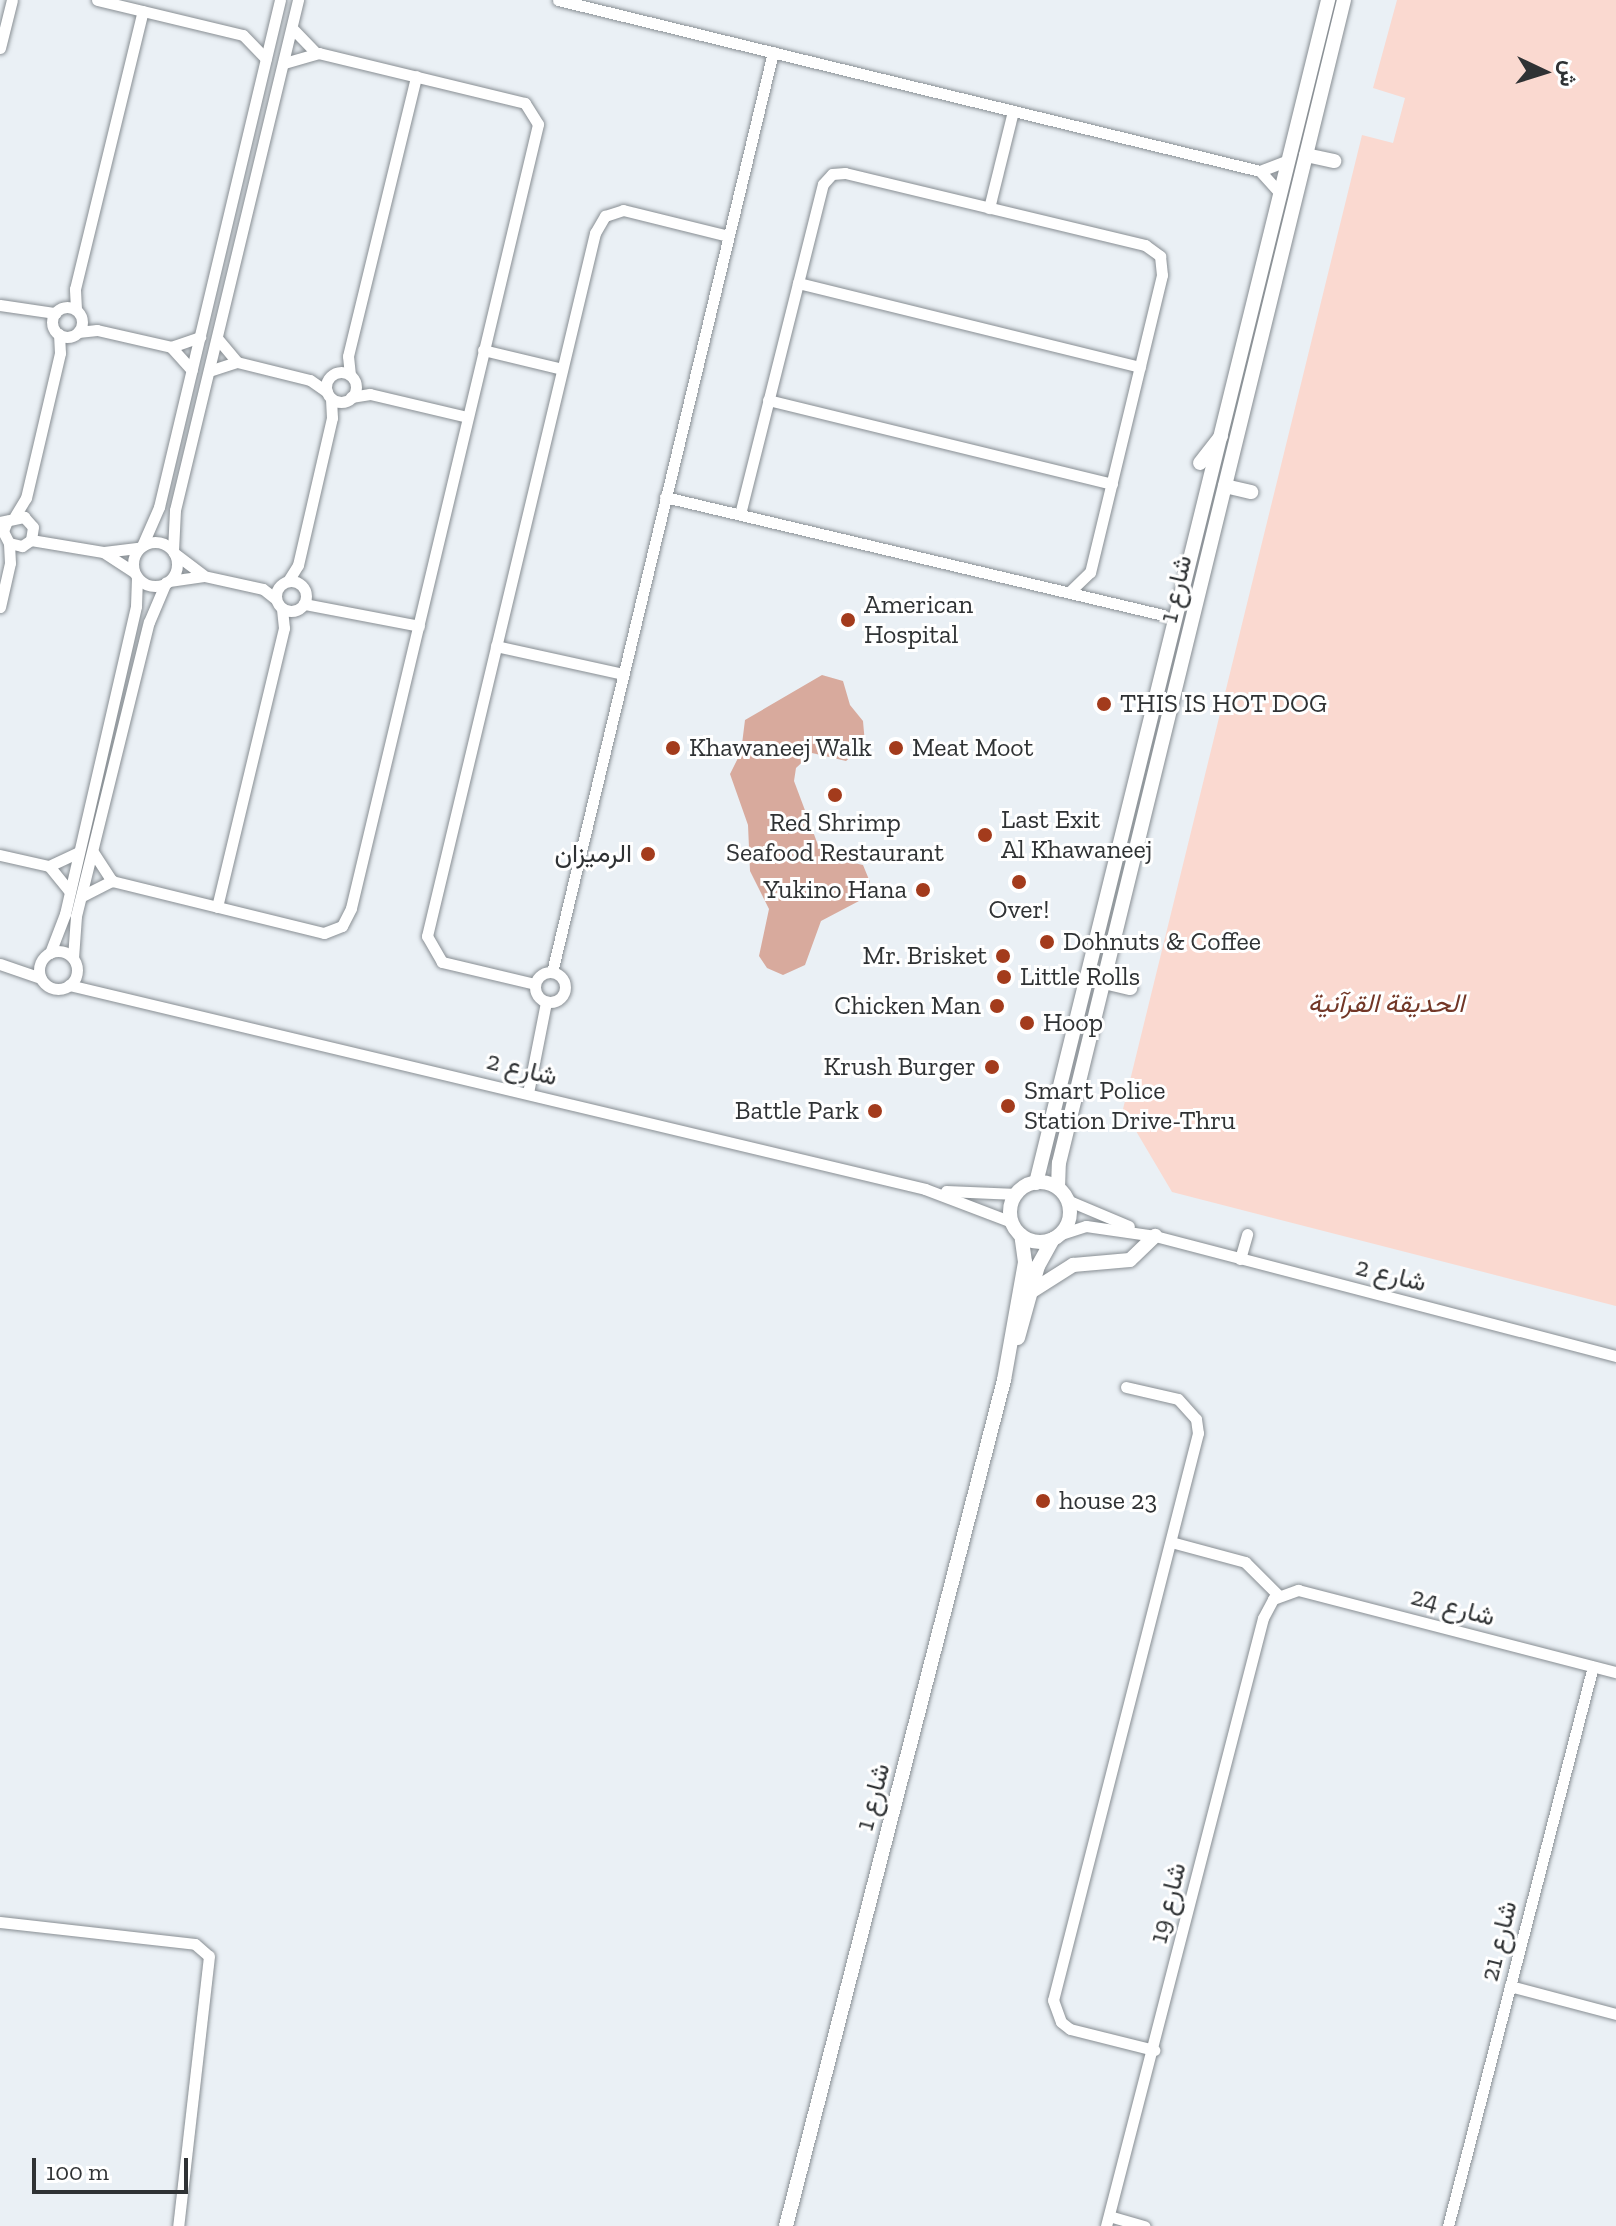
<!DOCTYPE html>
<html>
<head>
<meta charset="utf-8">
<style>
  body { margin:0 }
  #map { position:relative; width:1616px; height:2226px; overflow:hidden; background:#eaf0f5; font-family:"Zilla Slab",Vazirmatn,serif }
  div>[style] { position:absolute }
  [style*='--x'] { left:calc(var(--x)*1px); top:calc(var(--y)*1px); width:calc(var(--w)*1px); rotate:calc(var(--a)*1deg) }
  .green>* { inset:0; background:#fad9d0 }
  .water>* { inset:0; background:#d8aa9d }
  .roads { filter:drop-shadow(0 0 2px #888e93) drop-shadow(0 0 2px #888e93) }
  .minor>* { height:11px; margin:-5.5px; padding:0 5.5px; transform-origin:5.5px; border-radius:5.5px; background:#fff }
  .minor>.ring { margin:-5.5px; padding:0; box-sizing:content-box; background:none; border:11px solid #fff; border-radius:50% }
  .tertiary>* { height:14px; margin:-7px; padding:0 7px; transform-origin:7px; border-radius:7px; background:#fff }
  .tertiary>.ring { margin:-7px; padding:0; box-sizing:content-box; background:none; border:14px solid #fff; border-radius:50% }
  .dots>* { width:22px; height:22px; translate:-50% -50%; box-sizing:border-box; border:4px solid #fff; border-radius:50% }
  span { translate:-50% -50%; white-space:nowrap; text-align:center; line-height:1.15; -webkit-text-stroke:6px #fff; paint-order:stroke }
  .street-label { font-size:26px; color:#2f3234 }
  .poi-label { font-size:26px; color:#2f3234 }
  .left { translate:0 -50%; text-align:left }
  .right { translate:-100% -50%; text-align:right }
  .park-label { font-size:26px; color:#723727; font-style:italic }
  .north { position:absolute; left:1504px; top:32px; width:80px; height:80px; -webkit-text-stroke:6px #fff; paint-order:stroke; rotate:94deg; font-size:22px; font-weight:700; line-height:32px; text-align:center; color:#2f3234 }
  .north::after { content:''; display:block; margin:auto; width:28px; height:36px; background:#2f3234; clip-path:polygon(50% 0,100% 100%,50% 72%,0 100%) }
  .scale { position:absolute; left:32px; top:2158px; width:156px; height:36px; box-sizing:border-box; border:4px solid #2f3234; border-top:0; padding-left:10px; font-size:24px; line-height:28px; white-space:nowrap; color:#2f3234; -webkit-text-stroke:6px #fff; paint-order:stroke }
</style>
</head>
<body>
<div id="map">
  <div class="green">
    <div style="clip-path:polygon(1397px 0,1616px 0,1616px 1306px,1172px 1192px,1123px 1109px,1362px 135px,1393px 143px,1405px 98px,1373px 88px)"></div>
  </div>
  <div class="water">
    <div style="clip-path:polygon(822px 675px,843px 681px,850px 705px,863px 721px,865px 744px,846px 761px,812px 753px,796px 768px,794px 781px,818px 845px,833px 858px,863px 865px,870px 882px,859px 901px,821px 921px,805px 965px,783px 975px,767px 968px,759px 956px,769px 909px,750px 871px,748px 825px,730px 774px,741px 752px,745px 720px)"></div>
  </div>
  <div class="roads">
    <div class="minor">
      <div style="--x:97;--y:0;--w:150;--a:13.5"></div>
      <div style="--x:243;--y:35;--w:33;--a:46"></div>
      <div style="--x:558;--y:0;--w:723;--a:13.69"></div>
      <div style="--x:1260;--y:171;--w:30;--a:48"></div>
      <div style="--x:292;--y:28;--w:33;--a:46"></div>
      <div style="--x:0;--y:48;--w:49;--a:-76"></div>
      <div style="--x:1260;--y:171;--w:30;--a:-21"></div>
      <div style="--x:989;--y:208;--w:100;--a:-76.1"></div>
      <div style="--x:798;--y:283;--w:352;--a:13.8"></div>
      <div style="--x:0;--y:305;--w:56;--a:8.3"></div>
      <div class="ring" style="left:52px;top:307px;width:19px;height:19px"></div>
      <div style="--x:76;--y:309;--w:20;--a:-93"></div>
      <div style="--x:75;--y:289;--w:286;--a:-76.3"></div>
      <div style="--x:78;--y:332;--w:19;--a:-6"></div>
      <div style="--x:97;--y:330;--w:76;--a:12.9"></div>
      <div style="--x:171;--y:347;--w:31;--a:48"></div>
      <div style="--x:217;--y:338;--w:31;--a:50"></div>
      <div style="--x:171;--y:347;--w:31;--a:-19"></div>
      <div style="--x:483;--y:350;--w:81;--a:13.5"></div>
      <div style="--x:209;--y:371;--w:29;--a:-18"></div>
      <div style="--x:237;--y:362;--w:75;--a:13.9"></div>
      <div style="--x:310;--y:380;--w:21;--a:35"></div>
      <div class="ring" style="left:326px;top:372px;width:19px;height:19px"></div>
      <div style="--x:350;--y:375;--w:19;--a:-96"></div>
      <div style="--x:348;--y:356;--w:288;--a:-76.3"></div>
      <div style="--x:351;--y:397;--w:19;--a:-9"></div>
      <div style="--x:370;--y:394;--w:100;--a:13.3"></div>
      <div style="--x:768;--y:400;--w:354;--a:13.7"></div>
      <div style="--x:665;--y:497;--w:512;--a:13.33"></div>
      <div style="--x:740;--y:514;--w:340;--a:-75.9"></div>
      <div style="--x:823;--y:184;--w:13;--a:-48"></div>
      <div style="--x:832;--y:174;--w:13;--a:-4"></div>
      <div style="--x:845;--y:173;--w:309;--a:13.5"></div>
      <div style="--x:1145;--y:245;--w:19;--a:36"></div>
      <div style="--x:1160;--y:256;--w:19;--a:84"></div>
      <div style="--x:1162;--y:275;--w:306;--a:103.6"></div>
      <div style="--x:1090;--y:572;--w:29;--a:136"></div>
      <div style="--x:15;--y:516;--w:21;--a:-59"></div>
      <div style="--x:26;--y:498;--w:149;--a:-76.8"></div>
      <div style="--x:60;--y:353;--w:19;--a:-93"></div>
      <div style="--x:0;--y:522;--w:25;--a:-12"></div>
      <div style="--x:24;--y:517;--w:13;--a:48"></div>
      <div style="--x:33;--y:527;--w:13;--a:99"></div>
      <div style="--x:31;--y:540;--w:11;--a:146"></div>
      <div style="--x:22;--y:546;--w:13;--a:-167"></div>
      <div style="--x:9;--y:543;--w:13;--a:-117"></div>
      <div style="--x:3;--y:531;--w:11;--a:-68"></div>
      <div style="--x:31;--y:540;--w:73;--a:9.5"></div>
      <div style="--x:103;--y:552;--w:37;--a:33"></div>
      <div class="ring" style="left:133px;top:542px;width:33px;height:33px"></div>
      <div style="--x:142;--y:546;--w:43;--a:-66.4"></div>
      <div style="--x:159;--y:507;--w:521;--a:-76.58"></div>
      <div style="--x:173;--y:551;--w:41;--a:-87.2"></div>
      <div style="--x:175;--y:510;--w:525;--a:-76.44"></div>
      <div style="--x:104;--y:552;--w:35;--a:-7"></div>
      <div style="--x:174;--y:553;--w:36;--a:37"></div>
      <div class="ring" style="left:276px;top:581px;width:19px;height:19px"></div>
      <div style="--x:169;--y:581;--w:35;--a:-8"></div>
      <div style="--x:204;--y:576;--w:60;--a:12.4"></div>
      <div style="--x:263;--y:589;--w:16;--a:38"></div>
      <div style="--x:288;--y:581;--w:19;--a:-58"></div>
      <div style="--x:298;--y:565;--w:151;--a:-77"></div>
      <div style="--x:332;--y:418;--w:20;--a:-93"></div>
      <div style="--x:304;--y:604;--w:117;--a:10.8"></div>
      <div style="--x:0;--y:607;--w:45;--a:-77.2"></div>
      <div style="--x:10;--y:563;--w:20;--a:-93"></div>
      <div style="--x:496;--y:646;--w:130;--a:12.4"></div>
      <div style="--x:93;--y:852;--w:35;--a:57"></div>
      <div style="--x:0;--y:855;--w:50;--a:12.7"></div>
      <div style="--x:49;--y:866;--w:33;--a:51"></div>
      <div style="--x:49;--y:866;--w:33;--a:-25"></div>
      <div style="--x:82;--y:896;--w:34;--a:-27"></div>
      <div style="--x:112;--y:881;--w:218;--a:13.8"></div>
      <div style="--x:324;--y:933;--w:19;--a:-21"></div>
      <div style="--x:342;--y:926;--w:20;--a:-63"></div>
      <div style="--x:351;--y:908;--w:806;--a:-76.58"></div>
      <div style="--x:538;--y:124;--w:25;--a:-122"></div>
      <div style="--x:525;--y:103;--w:212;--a:-166.4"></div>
      <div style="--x:319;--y:53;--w:37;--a:164"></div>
      <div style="--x:217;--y:907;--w:287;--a:-76.5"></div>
      <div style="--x:284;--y:628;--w:20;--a:-96"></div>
      <div class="ring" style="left:39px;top:951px;width:27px;height:27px"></div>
      <div style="--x:50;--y:953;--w:42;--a:-69"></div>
      <div style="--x:65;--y:914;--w:316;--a:-77"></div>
      <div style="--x:136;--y:606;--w:29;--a:-88"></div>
      <div style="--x:73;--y:958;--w:42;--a:-85.9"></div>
      <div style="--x:76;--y:916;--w:303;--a:-76.1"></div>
      <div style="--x:149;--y:622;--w:43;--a:-67"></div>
      <div style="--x:0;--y:964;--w:43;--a:18.9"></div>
      <div style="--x:552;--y:972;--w:946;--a:-76.49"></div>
      <div class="ring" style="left:535px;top:972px;width:19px;height:19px"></div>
      <div style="--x:535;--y:984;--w:96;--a:-166.7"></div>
      <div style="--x:442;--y:962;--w:30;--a:-120"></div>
      <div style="--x:427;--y:936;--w:723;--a:-76.56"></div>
      <div style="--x:595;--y:233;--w:20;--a:-60"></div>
      <div style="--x:605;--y:216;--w:19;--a:-18"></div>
      <div style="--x:623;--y:210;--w:108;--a:13.9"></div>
      <div style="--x:69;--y:985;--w:880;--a:13.4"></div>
      <div style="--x:925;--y:1189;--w:93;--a:20.8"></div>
      <div style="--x:528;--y:1093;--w:93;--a:-78.8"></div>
      <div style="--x:946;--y:1191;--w:71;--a:2.4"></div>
      <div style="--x:1067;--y:1200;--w:67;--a:22.8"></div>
      <div style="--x:1061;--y:1234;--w:26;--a:-18"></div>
      <div style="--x:1086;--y:1226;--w:70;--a:8.2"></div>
      <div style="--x:1155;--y:1236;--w:476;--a:14.6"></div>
      <div style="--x:1240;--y:1259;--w:26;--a:-74"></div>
      <div style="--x:1126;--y:1387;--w:53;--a:13"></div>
      <div style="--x:1178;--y:1399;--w:27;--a:48"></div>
      <div style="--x:1196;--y:1419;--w:14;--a:82"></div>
      <div style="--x:1198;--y:1433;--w:585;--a:104.34"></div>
      <div style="--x:1053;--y:2000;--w:23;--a:70"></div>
      <div style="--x:1061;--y:2022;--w:11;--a:38"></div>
      <div style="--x:1070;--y:2029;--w:87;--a:14"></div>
      <div style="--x:1171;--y:1542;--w:77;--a:15.1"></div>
      <div style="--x:1245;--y:1562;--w:47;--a:45"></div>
      <div style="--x:0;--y:1922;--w:196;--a:6.4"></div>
      <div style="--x:195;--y:1944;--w:18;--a:41"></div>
      <div style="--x:209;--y:1956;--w:272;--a:96.5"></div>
      <div style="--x:1510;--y:1986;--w:110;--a:14.8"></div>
      <div style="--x:1109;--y:2216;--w:37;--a:16"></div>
      <div style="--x:1106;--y:2226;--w:628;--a:-75.52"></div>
      <div style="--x:1263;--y:1618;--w:21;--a:-62"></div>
      <div style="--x:1273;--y:1599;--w:27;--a:-20"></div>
      <div style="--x:1298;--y:1590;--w:328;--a:14.5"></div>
      <div style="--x:1448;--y:2226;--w:578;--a:-75.48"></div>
    </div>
    <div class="tertiary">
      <div style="--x:1306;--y:155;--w:29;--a:12"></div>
      <div style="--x:1200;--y:463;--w:34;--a:-52"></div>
      <div style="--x:1225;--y:486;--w:27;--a:13"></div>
      <div style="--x:1104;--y:982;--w:27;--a:13"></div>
      <div class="ring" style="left:1010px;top:1182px;width:46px;height:46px"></div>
      <div style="--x:1036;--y:1183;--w:1219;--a:-76.13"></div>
      <div style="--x:1058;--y:1188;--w:25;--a:-88"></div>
      <div style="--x:1059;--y:1163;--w:1197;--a:-76.23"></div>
      <div style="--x:1032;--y:1291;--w:49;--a:-32.4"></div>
      <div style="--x:1073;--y:1265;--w:57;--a:-5"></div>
      <div style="--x:1130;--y:1260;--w:35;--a:-44"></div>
      <div style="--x:1018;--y:1338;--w:75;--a:-74.5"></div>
      <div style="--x:1038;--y:1266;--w:31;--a:-61"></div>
      <div style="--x:786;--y:2226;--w:874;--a:-75.55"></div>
      <div style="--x:1004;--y:1380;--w:120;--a:-79.9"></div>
      <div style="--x:1025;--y:1262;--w:27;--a:-98"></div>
    </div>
  </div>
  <div class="dots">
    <div style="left:848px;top:620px;background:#a33b1c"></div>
    <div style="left:1104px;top:704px;background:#a33b1c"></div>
    <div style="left:673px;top:748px;background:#a33b1c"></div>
    <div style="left:896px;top:748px;background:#a33b1c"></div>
    <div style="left:835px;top:795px;background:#a33b1c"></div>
    <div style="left:985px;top:835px;background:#a33b1c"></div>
    <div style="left:648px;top:854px;background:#a33b1c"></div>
    <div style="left:1019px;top:882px;background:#a33b1c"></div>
    <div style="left:923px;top:890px;background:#a33b1c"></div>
    <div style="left:1047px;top:942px;background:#a33b1c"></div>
    <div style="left:1003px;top:956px;background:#a33b1c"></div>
    <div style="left:1004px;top:977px;background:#a33b1c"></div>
    <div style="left:997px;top:1006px;background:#a33b1c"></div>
    <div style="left:1027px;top:1023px;background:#a33b1c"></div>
    <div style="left:992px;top:1067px;background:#a33b1c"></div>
    <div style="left:1008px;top:1106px;background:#a33b1c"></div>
    <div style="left:875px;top:1111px;background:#a33b1c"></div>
    <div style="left:1043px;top:1501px;background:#a33b1c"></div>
  </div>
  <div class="street-label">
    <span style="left:1176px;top:589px;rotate:-77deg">شارع 1</span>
    <span style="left:522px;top:1069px;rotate:14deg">شارع 2</span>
    <span style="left:1391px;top:1275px;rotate:14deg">شارع 2</span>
    <span style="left:1453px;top:1607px;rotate:15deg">شارع 24</span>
    <span style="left:873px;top:1797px;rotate:-75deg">شارع 1</span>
    <span style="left:1168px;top:1903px;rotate:-76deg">شارع 19</span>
    <span style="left:1499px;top:1941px;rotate:-76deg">شارع 21</span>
  </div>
  <div class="poi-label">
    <span class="left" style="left:864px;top:620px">American<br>Hospital</span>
    <span class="left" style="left:1120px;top:704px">THIS IS HOT DOG</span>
    <span class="left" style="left:689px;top:748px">Khawaneej Walk</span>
    <span class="left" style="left:912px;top:748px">Meat Moot</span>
    <span class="left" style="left:1001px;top:835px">Last Exit<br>Al Khawaneej</span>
    <span style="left:835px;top:838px">Red Shrimp<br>Seafood Restaurant</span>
    <span class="right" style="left:632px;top:854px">الرميزان</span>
    <span class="right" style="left:907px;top:890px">Yukino Hana</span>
    <span style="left:1019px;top:910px">Over!</span>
    <span class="left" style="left:1063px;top:942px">Dohnuts &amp; Coffee</span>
    <span class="right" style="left:987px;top:956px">Mr. Brisket</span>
    <span class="left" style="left:1020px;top:977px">Little Rolls</span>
    <span class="right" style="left:981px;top:1006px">Chicken Man</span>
    <span class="left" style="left:1043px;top:1023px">Hoop</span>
    <span class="right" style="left:976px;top:1067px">Krush Burger</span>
    <span class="left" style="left:1024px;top:1106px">Smart Police<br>Station Drive-Thru</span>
    <span class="right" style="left:859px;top:1111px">Battle Park</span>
    <span class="left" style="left:1059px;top:1501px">house 23</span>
  </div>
  <div class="park-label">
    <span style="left:1386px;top:1004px">الحديقة القرآنية</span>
  </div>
  <div class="north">ش</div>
  <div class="scale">100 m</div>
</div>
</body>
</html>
